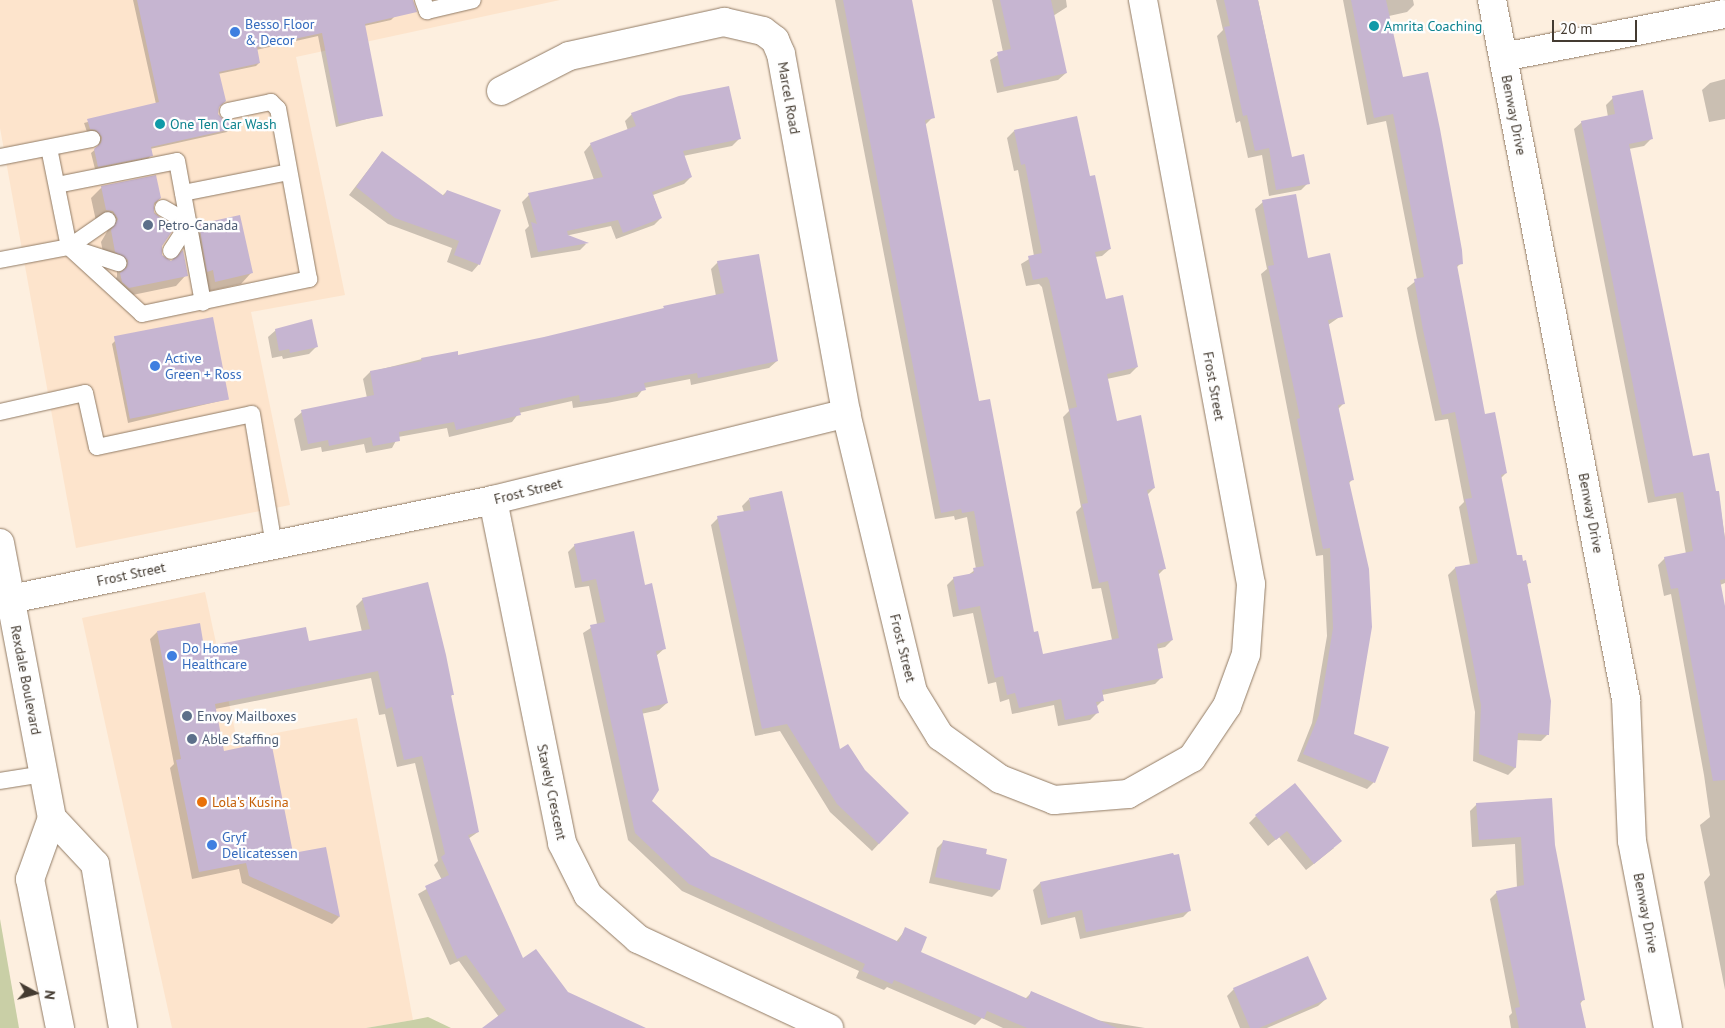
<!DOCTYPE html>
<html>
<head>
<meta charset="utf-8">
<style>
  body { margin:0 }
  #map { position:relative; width:1725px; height:1028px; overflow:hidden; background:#fdefdf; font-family:"PT Sans",sans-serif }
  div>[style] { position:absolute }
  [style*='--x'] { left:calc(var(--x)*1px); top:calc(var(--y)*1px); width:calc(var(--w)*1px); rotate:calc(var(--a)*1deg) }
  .built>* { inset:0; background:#fde4cc }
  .green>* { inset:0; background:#c9cfa6 }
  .shadow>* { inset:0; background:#0003 }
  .building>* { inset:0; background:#c6b5d1; transform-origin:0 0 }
  .roads { filter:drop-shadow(0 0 1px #917b65) drop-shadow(0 0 1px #917b65) }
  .lane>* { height:16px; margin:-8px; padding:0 8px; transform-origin:8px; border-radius:8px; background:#fff }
  .street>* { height:28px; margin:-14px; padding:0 14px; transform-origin:14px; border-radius:14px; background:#fff }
  .secondary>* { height:28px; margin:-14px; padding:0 14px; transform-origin:14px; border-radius:14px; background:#fff }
  .dots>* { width:14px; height:14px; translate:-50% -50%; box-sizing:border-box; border:2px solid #fefefe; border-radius:50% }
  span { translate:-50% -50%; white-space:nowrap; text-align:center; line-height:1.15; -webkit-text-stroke:4.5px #fefefe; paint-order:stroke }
  .shop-label { font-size:14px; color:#366cbe }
  .left { translate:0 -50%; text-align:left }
  .culture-label { font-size:14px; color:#0d838f }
  .street-label { font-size:14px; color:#443b31 }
  .service-label { font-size:14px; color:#4e5e75 }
  .food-label { font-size:14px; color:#c56008 }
  .north { position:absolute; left:10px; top:968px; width:50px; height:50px; -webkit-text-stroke:4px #fefefe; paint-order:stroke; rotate:97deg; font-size:14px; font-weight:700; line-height:20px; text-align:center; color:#443b31 }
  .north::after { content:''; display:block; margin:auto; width:18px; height:22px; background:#443b31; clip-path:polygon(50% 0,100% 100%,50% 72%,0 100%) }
  .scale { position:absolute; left:1552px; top:20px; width:85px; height:22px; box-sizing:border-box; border:2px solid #443b31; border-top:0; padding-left:6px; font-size:15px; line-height:18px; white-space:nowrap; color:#443b31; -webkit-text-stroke:4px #fefefe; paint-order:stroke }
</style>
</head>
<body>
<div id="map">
  <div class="built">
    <div style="clip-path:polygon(0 0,560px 0,296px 57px,345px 295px,251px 312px,290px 505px,76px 548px,0 128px)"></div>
    <div style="clip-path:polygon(205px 592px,237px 740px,357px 718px,413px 1020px,366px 1028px,172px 1028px,82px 618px)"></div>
  </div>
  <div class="green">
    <div style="clip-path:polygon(0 919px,19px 1028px,0 1028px)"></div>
    <div style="clip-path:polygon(428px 1017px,451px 1028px,366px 1028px,413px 1020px)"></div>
  </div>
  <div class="shadow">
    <div style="clip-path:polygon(133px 0,391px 0,394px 17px,391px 20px,364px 26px,382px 115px,336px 127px,318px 36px,256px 50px,259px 63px,256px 66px,218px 74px,217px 114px,231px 128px,227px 132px,150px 149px,151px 155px,148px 159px,95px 169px,91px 153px,98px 147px,99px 140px,87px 132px,84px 123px,156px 104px)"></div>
    <div style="clip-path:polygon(835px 0,911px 0,933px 117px,925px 125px,978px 402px,1033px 633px,1042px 655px,1112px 640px,1101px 588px,1092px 589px,1076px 512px,1081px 507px,1063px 417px,1069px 411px,1042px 287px,1039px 284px,1026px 286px,1021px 264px,1034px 256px,1018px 170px,1014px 171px,1007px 138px,1014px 131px,1089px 178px,1110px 249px,1102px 256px,1095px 257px,1105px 300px,1137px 367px,1130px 374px,1107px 379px,1116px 422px,1154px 488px,1147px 495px,1165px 568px,1158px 575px,1172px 640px,1165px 647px,1156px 649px,1162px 677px,1155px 684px,1102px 695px,1103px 700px,1096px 707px,1097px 713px,1090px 720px,1058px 726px,1054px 705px,1012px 714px,1009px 699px,1000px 702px,996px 682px,988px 684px,973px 613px,953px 617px,947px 585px,954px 578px,967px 576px,976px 569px,967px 517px,955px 520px,954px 516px,935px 519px)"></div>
    <div style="clip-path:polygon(992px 0,1066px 0,1067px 7px,1053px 16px,1066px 73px,1058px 80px,997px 93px,990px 60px,1003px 52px)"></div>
    <div style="clip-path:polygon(1216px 0,1258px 0,1291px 158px,1308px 183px,1301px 190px,1269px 196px,1262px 155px,1248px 158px,1240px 121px,1236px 123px,1217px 36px,1223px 30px)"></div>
    <div style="clip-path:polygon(1343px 0,1413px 0,1414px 5px,1407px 12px,1389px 16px,1402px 79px,1461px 263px,1456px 268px,1484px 416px,1506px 473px,1501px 478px,1516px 557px,1530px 582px,1527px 585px,1548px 734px,1541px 741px,1516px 740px,1515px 768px,1508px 775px,1473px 761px,1475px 712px,1448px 575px,1455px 568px,1470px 565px,1459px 507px,1464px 502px,1448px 419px,1435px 421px,1417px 338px,1407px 288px,1417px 280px,1386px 121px,1367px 125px)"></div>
    <div style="clip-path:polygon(1725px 79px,1725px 119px,1709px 122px,1702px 90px,1710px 83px)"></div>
    <div style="clip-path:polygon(1613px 98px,1651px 139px,1644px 146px,1629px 149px,1692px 457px,1715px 493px,1718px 492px,1725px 538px,1725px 583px,1720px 585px,1725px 612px,1725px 990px,1704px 882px,1710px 875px,1700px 825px,1710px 817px,1704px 775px,1671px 594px,1664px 596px,1658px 565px,1665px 558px,1686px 554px,1676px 498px,1648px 503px,1574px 129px,1582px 122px,1608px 117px,1606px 105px)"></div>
    <div style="clip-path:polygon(632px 114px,739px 139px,732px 146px,683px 156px,691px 177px,684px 184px,653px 195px,661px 218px,654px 225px,616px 239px,611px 226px,565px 236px,586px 244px,580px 250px,531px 258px,525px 230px,529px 226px,522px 202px,529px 195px,594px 180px,584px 152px,591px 144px,628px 131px,625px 121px)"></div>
    <div style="clip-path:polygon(382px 152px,442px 196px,447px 191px,479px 264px,472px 272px,447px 262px,452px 248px,388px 224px,349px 195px)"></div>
    <div style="clip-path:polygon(102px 187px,160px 198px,151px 209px,164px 222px,161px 256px,186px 275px,176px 286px,118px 298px,110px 285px,117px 277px,117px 271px,105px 262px,101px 242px,108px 230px,102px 222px,96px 221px,91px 198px)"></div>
    <div style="clip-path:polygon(1263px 202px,1307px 259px,1341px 316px,1328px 325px,1344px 403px,1338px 409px,1353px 479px,1349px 483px,1353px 734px,1374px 782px,1367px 789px,1297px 761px,1312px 723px,1327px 636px,1323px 555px,1316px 556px,1261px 274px,1267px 269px,1255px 209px)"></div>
    <div style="clip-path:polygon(199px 226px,251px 273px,241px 284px,205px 292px,189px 236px)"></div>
    <div style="clip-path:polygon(718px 262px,777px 361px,769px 368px,691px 385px,690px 379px,644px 388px,637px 397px,607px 403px,573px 408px,572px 401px,519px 413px,512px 422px,449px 437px,447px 428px,398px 437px,392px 448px,366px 453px,364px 444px,322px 452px,321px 447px,301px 451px,294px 419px,302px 412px,367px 398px,363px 379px,370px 372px,422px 359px,457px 356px,545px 338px,716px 296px,711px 269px)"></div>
    <div style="clip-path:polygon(276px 330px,316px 347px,309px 354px,283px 359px,282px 356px,272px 358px,268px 337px)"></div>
    <div style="clip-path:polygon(115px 341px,228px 399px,128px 423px,112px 344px)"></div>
    <div style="clip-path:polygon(749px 499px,839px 751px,908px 813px,872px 851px,830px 812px,780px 731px,755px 736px,711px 525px,718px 518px,744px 512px,742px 506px)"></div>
    <div style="clip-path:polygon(575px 545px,644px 586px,665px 648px,656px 656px,667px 703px,659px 710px,641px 714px,651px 802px,710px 857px,896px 942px,906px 929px,919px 953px,1025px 999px,1032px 992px,1096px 1020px,1145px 1028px,1003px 1028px,982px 1018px,975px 1025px,887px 987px,884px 990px,856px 978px,859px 971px,682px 891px,628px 840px,583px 633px,597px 624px,589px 586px,575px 588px,568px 552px)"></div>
    <div style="clip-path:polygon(363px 599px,453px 694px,450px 697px,478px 832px,468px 839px,523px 960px,567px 993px,643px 1028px,489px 1028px,499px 1017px,459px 961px,450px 965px,418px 894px,442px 880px,434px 865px,438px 861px,415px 763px,397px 767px,385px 714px,379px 715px,371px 678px,215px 709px,223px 752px,292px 855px,325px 848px,339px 917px,332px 924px,242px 883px,239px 869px,192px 879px,170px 768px,174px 764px,150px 639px,157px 632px,203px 648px,308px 643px,362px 632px,356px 606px)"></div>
    <div style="clip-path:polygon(1477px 804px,1554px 845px,1583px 1000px,1580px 1004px,1584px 1028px,1511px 1028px,1509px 1016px,1512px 1013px,1490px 899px,1497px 892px,1517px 888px,1515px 844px,1472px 847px,1470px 811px)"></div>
    <div style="clip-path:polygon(1256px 816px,1334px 848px,1306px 870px,1279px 837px,1268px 846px,1249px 823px)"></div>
    <div style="clip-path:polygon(944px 841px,985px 855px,999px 890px,992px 897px,929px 883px,937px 848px)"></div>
    <div style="clip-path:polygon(1040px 883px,1190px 910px,1183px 917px,1080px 939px,1075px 917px,1041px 925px,1033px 890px)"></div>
    <div style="clip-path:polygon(1234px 989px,1326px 999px,1318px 1006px,1267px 1028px,1240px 1028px,1227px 996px)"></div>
  </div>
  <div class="building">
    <div style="clip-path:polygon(137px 0,413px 0,417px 12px,365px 24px,383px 116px,339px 124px,322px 33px,257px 47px,260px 63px,219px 72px,226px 101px,219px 107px,218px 114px,224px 120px,230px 121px,232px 129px,151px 147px,153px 156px,98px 167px,94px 149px,101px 143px,102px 137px,96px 130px,90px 129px,87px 119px,159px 102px)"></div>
    <div style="clip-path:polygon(843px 0,912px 0,935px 118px,925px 120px,979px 401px,990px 399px,1034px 632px,1038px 631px,1043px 654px,1119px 638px,1108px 581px,1099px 583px,1082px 504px,1088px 503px,1069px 409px,1077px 407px,1049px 280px,1047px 277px,1033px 280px,1028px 256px,1042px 253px,1025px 164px,1021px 165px,1014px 130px,1077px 116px,1090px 176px,1095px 175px,1111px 249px,1095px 252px,1106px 299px,1123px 295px,1138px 367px,1107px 374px,1117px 421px,1141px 415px,1155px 488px,1147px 490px,1166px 569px,1158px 570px,1173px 640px,1157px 644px,1163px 678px,1102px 690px,1104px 701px,1096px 702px,1099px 713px,1065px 720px,1061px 699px,1019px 708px,1015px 693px,1007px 695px,1003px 676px,995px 678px,980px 606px,959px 610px,953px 577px,974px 573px,973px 568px,984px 566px,974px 511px,962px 513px,961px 509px,941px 513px)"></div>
    <div style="clip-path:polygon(1000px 0,1051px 0,1067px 73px,1004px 87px,997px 52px,1011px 49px)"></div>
    <div style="clip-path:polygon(1224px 0,1258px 0,1292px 157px,1304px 154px,1310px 184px,1276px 190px,1269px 148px,1255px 151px,1247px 115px,1243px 116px,1224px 27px,1230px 26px)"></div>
    <div style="clip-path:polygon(1351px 0,1386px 0,1403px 77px,1428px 72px,1440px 129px,1462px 250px,1463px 264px,1457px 265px,1485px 414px,1495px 412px,1507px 473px,1501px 475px,1517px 555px,1522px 555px,1523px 561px,1526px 560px,1531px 583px,1527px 583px,1551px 701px,1549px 735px,1518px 733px,1516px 768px,1479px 754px,1481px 705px,1455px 567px,1478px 563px,1465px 499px,1472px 498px,1455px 412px,1442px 415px,1423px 330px,1414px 279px,1424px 277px,1393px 114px,1374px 118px)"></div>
    <div style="clip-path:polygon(729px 86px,741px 139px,683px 151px,692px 177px,652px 192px,662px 218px,623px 233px,618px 220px,567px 231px,568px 235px,589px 243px,538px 252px,531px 222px,537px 224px,528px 193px,603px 177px,590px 143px,636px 126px,631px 113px,679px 96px)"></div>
    <div style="clip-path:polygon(1643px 90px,1653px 139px,1629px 144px,1693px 456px,1709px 453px,1716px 491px,1719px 491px,1725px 540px,1725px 579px,1720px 580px,1725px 606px,1725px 780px,1713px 781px,1678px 588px,1671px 589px,1664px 557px,1693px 551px,1683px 492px,1655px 497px,1581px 121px,1615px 114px,1612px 96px)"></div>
    <div style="clip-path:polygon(382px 151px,444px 196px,447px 190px,501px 210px,480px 265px,454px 255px,459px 241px,395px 218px,356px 187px)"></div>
    <div style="clip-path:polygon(156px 175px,161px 198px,154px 203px,154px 213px,165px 221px,167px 231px,173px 230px,162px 246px,162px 255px,171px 261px,183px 250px,188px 276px,129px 288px,122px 282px,120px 273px,127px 267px,128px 260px,115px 252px,111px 230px,118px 219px,113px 211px,106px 210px,101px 186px)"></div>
    <div style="clip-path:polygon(1296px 194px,1308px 258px,1330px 253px,1343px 317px,1328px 320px,1345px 404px,1338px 405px,1354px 480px,1349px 481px,1369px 569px,1372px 627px,1354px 734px,1389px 747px,1375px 783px,1303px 754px,1319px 715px,1333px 628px,1330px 548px,1323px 549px,1297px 419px,1300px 418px,1268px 266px,1274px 265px,1262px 200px)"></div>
    <div style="clip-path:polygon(240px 215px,253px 273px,215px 282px,213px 270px,207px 272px,199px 224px)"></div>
    <div style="clip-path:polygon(759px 254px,778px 361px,698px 378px,697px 373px,644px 383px,646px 390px,615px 397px,580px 402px,579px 395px,519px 408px,521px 415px,456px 430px,454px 422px,399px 432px,400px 441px,373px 446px,371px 437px,329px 446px,328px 440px,308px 444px,301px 410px,374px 395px,370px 371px,422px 361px,421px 358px,458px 351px,458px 355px,544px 337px,664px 308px,663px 306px,724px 293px,717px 261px)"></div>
    <div style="left:213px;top:317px;width:84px;height:101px;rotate:79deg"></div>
    <div style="clip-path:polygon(312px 319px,318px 347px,290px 353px,289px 349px,279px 351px,275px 329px)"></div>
    <div style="clip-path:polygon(782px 491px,840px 749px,848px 744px,865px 770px,909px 813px,879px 844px,837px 804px,787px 724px,762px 729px,717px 516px,751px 510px,749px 498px)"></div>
    <div style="clip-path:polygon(634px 531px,645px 585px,652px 583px,666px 649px,656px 651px,668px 703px,642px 709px,659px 790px,652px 801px,711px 856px,899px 942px,905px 927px,927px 937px,921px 952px,1028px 999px,1031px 991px,1117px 1028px,1027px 1028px,987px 1011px,984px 1019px,894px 980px,892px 984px,862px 971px,865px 964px,689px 884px,635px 833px,590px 625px,605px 622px,596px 579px,582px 582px,574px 544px)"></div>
    <div style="clip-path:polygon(428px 582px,446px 655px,454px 695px,451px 695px,479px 832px,468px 835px,523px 958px,536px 949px,568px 992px,646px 1028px,482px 1028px,506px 1010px,466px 955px,457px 959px,425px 886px,449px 875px,441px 857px,445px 854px,422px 756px,404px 760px,392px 707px,386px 709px,378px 671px,215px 704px,224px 751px,271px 741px,293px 853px,326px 847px,340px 917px,249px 876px,246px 863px,199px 872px,176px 760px,181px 759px,157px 631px,200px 623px,204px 647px,306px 627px,309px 641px,370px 629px,362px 598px)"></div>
    <div style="clip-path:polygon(1295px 783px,1342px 841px,1314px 864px,1287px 831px,1276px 840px,1255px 815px)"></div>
    <div style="clip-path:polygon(1552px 798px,1555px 845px,1585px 1000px,1580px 1001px,1586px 1028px,1519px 1028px,1515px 1008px,1520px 1007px,1496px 891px,1524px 885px,1521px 837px,1479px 840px,1476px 803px)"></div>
    <div style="clip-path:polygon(943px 840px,987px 849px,986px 854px,1007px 859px,1000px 890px,935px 877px)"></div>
    <div style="clip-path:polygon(1173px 853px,1174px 855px,1179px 854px,1191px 911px,1086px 932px,1082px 910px,1048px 918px,1040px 882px)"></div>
    <div style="clip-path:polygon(1308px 956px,1327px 999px,1259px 1028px,1250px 1028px,1233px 988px)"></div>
  </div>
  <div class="roads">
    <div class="lane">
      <div style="--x:423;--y:0;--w:12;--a:70"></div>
      <div style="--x:427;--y:11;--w:47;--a:-13.4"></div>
      <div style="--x:49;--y:148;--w:101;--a:78.6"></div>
      <div style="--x:69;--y:247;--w:99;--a:42.5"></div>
      <div style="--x:142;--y:314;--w:171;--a:-11.8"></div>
      <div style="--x:309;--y:279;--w:173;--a:-100.3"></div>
      <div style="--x:278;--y:109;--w:10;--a:-135"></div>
      <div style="--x:271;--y:102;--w:44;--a:168.2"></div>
      <div style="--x:0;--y:157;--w:94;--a:-11.1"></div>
      <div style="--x:57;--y:185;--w:122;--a:-11.3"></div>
      <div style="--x:177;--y:161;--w:144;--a:79.6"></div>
      <div style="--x:183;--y:193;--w:108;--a:-11.2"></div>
      <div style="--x:163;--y:208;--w:30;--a:30"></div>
      <div style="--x:189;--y:223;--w:33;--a:123"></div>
      <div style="--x:69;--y:247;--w:47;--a:-34.7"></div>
      <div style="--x:0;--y:260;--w:70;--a:-10.7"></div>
      <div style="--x:69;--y:247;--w:52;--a:18.1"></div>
      <div style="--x:0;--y:412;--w:87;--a:-12.6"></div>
      <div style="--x:85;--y:393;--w:55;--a:77.5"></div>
      <div style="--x:97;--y:447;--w:158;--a:-12"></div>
      <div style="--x:252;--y:414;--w:133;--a:80.5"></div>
      <div style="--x:0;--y:781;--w:45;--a:-9"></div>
    </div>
    <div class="street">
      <div style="--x:1492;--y:0;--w:712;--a:79.15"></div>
      <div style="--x:1626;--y:699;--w:142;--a:87.6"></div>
      <div style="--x:1632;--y:841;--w:190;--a:79.1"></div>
      <div style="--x:1503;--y:57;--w:226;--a:-11"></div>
      <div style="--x:501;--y:91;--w:76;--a:-27.2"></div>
      <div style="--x:569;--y:56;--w:159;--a:-12.4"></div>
      <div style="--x:724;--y:22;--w:40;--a:13"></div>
      <div style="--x:763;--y:31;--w:15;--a:37"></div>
      <div style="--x:775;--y:40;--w:15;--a:67"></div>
      <div style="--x:781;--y:54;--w:365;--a:79.7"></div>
      <div style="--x:493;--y:500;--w:350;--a:78.6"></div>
      <div style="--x:562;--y:843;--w:58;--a:63.4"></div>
      <div style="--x:588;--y:895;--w:67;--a:41.3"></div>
      <div style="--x:638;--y:939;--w:211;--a:25"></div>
      <div style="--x:11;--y:599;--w:492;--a:-11.6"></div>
      <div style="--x:493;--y:500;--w:364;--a:-13.8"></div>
      <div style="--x:846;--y:413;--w:287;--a:76.5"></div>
      <div style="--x:913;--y:692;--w:52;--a:58.5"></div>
      <div style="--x:940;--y:736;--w:74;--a:35.6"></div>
      <div style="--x:1000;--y:779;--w:58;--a:21.3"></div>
      <div style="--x:1054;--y:800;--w:74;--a:-4.6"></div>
      <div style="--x:1128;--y:794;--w:73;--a:-29.4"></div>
      <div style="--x:1192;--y:758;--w:63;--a:-56.1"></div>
      <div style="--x:1227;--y:706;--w:55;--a:-69.9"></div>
      <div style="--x:1246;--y:654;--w:70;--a:-85.9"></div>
      <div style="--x:1251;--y:584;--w:594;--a:-100.48"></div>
    </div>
    <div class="secondary">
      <div style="--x:0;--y:543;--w:280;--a:79.3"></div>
      <div style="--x:52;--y:818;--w:65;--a:109.8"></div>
      <div style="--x:30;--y:879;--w:152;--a:78.6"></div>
      <div style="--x:52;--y:818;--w:63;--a:46.9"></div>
      <div style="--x:95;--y:864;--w:166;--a:80.3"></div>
    </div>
  </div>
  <div class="dots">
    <div style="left:1374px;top:26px;background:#0f9aa8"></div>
    <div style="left:235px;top:32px;background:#3f7fe0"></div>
    <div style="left:160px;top:124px;background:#0f9aa8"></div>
    <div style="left:148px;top:225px;background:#5c6f8a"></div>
    <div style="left:155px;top:366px;background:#3f7fe0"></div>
    <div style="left:172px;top:656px;background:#3f7fe0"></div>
    <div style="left:187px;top:716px;background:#5c6f8a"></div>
    <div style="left:192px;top:739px;background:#5c6f8a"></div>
    <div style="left:202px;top:802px;background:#e8710a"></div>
    <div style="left:212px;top:845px;background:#3f7fe0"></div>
  </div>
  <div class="shop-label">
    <span class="left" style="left:245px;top:32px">Besso Floor<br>&amp; Decor</span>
    <span class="left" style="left:165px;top:366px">Active<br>Green + Ross</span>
    <span class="left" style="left:182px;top:656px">Do Home<br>Healthcare</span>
    <span class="left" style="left:222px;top:845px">Gryf<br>Delicatessen</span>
  </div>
  <div class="culture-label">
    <span class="left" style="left:1384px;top:26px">Amrita Coaching</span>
    <span class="left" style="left:170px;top:124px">One Ten Car Wash</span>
  </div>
  <div class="street-label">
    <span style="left:789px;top:98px;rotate:80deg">Marcel Road</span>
    <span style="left:1514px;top:115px;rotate:79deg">Benway Drive</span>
    <span style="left:1214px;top:386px;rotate:80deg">Frost Street</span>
    <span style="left:528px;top:491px;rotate:-14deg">Frost Street</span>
    <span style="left:1591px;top:513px;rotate:79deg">Benway Drive</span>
    <span style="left:131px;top:574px;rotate:-12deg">Frost Street</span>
    <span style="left:903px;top:648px;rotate:76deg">Frost Street</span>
    <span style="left:26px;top:680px;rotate:79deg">Rexdale Boulevard</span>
    <span style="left:552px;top:792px;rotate:78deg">Stavely Crescent</span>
    <span style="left:1646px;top:913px;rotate:79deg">Benway Drive</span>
  </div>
  <div class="service-label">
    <span class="left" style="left:158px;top:225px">Petro-Canada</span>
    <span class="left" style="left:197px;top:716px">Envoy Mailboxes</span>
    <span class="left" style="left:202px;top:739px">Able Staffing</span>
  </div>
  <div class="food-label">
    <span class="left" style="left:212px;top:802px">Lola's Kusina</span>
  </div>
  <div class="north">N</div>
  <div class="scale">20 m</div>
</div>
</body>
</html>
